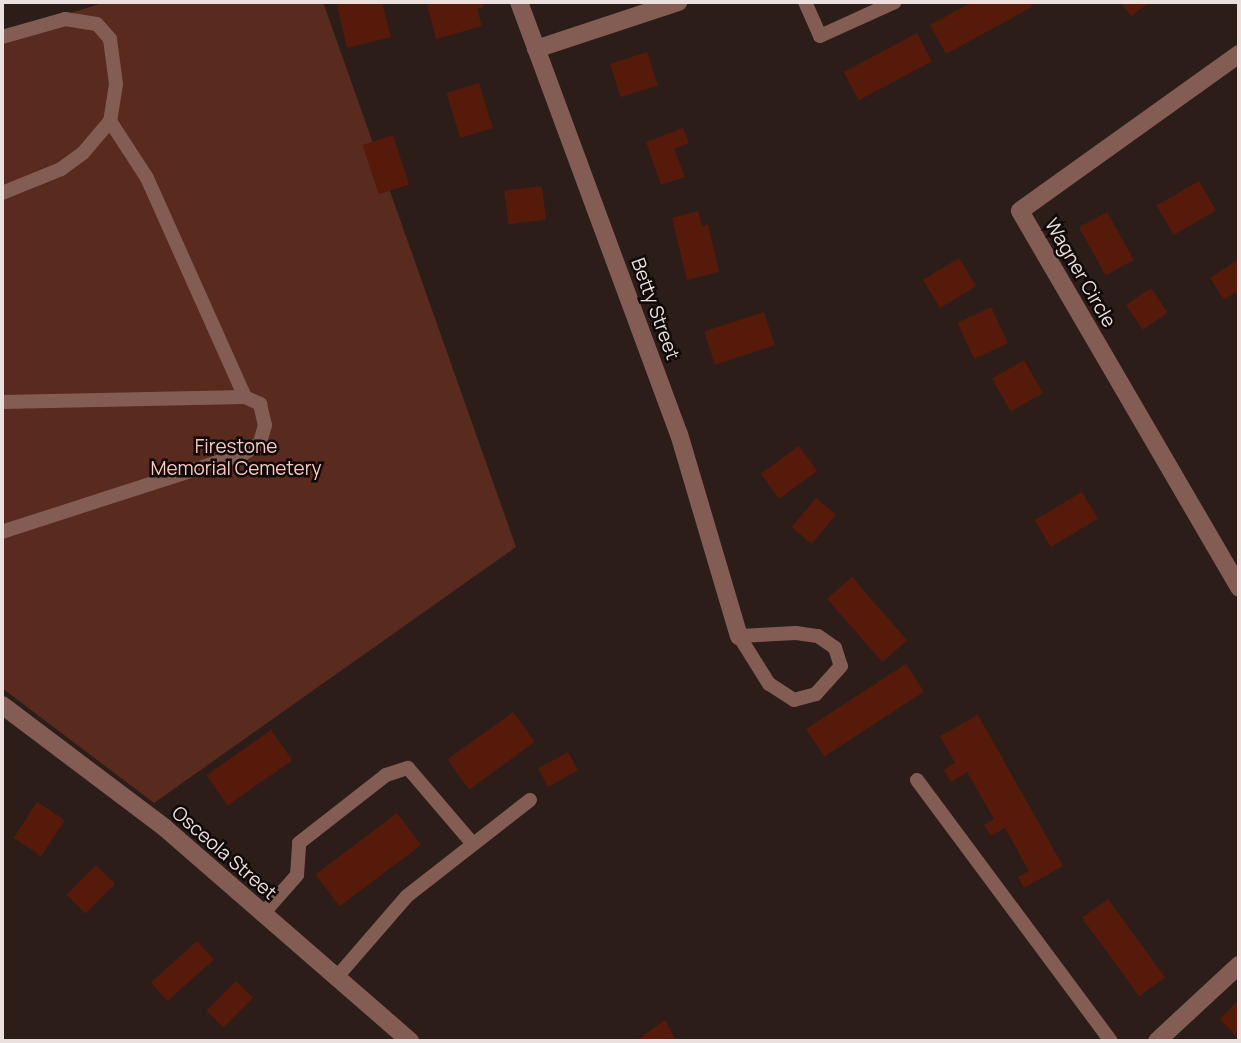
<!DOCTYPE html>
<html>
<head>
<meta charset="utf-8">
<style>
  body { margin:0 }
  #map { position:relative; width:1241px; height:1043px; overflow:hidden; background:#2d1d19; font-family:Manrope,sans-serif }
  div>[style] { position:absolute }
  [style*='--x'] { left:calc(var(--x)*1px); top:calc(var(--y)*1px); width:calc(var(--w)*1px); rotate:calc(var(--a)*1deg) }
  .green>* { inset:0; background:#592a1e }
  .building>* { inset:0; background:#561a0a; transform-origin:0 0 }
  .lane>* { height:14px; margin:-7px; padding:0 7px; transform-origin:7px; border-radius:7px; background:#835d53 }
  .street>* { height:18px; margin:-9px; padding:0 9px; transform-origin:9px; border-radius:9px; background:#835d53 }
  span { translate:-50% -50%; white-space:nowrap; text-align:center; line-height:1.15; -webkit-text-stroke:5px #100908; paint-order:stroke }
  .street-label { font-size:19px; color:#ebe0de }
  .park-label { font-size:19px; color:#fbcabd }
  .frame { position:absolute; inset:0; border:4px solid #ebe0de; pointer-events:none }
</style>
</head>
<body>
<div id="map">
  <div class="green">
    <div style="clip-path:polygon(106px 2px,323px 2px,516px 547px,154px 803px,2px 688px,2px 34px)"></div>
  </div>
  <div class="building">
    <div style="clip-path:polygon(349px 2px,382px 2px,391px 37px,347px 48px,337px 5px)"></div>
    <div style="clip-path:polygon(437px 2px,482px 2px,484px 7px,477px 9px,482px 26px,436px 39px,427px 5px)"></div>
    <div style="clip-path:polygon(972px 2px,1029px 2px,1032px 7px,946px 54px,930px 25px)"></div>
    <div style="clip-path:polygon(1120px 2px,1150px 2px,1131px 16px)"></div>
    <div style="left:917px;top:33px;width:32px;height:83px;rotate:62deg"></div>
    <div style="left:647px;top:52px;width:35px;height:39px;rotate:72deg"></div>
    <div style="left:479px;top:83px;width:47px;height:34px;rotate:73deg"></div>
    <div style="clip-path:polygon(683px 128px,689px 143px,674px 149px,685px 177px,661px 185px,646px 142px)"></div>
    <div style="left:393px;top:135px;width:52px;height:32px;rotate:72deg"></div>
    <div style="left:1199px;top:181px;width:34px;height:49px;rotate:60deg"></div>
    <div style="left:542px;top:186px;width:34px;height:38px;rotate:83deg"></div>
    <div style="clip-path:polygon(698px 211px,702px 226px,708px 224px,719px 272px,687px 280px,672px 218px)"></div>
    <div style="left:1107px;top:212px;width:55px;height:32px;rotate:61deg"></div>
    <div style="left:959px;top:258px;width:33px;height:42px;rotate:59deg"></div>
    <div style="clip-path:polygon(1239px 259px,1239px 290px,1224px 300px,1210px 278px)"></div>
    <div style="left:1151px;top:288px;width:30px;height:30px;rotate:56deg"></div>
    <div style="left:991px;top:307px;width:40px;height:37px;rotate:65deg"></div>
    <div style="left:764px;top:312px;width:35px;height:63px;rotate:72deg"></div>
    <div style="left:1024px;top:360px;width:38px;height:37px;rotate:60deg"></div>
    <div style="left:799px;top:446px;width:31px;height:47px;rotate:54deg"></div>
    <div style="left:1082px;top:492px;width:31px;height:55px;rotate:59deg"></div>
    <div style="left:816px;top:498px;width:26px;height:38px;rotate:40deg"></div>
    <div style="left:852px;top:577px;width:84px;height:33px;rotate:49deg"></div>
    <div style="left:906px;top:664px;width:33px;height:119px;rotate:57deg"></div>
    <div style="left:513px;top:712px;width:37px;height:81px;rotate:54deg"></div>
    <div style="clip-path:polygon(978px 715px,1063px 866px,1024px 888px,1018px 877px,1029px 871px,1005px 828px,991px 836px,984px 825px,994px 819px,967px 772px,951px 782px,944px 770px,955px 763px,940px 736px)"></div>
    <div style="left:271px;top:730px;width:37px;height:79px;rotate:55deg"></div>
    <div style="left:568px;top:752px;width:21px;height:34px;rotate:61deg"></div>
    <div style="left:37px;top:802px;width:33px;height:43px;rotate:33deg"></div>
    <div style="left:397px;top:813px;width:40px;height:102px;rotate:53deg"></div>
    <div style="left:96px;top:865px;width:27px;height:42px;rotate:45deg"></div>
    <div style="left:1108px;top:899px;width:97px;height:32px;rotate:54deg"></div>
    <div style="left:197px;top:941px;width:25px;height:62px;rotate:48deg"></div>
    <div style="left:236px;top:981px;width:24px;height:42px;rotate:45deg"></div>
    <div style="clip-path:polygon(1239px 1000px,1239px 1039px,1220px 1019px)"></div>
    <div style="clip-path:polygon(665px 1020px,676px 1041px,636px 1041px)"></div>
  </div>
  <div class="lane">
    <div style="--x:805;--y:2;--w:37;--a:66"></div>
    <div style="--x:820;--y:36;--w:82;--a:-24.4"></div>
    <div style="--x:2;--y:37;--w:66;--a:-15.9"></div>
    <div style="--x:65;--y:19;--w:32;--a:9"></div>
    <div style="--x:97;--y:24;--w:20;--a:49"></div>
    <div style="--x:110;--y:39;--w:45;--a:82.4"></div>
    <div style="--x:116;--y:84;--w:37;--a:99"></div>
    <div style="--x:110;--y:121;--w:68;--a:57"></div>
    <div style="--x:147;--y:178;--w:240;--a:65.9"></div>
    <div style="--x:245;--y:397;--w:17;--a:25"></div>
    <div style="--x:260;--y:404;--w:22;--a:77"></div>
    <div style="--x:265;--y:425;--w:19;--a:106"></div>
    <div style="--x:260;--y:443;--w:20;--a:147"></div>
    <div style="--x:243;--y:454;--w:253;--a:162.1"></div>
    <div style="--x:2;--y:193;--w:64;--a:-22.1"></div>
    <div style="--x:61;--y:169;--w:27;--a:-36"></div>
    <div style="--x:83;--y:153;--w:42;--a:-49.8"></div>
    <div style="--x:2;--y:402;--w:243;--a:-1.2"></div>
    <div style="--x:796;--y:633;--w:22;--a:8"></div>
    <div style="--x:818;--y:636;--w:21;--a:35"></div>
    <div style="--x:835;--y:648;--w:19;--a:72"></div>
    <div style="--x:841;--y:666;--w:38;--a:132"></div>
    <div style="--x:816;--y:694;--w:23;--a:165"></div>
    <div style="--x:794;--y:700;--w:30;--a:-147"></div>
    <div style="--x:769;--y:684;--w:57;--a:-122"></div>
    <div style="--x:739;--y:636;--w:57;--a:-3"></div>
    <div style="--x:917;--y:780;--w:325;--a:53.4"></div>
    <div style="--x:262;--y:915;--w:53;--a:-48.8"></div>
    <div style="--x:297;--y:875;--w:32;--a:-86"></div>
    <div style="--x:299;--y:843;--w:110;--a:-38"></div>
    <div style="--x:386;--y:775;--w:23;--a:-18"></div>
    <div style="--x:408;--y:768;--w:100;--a:49.5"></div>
    <div style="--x:336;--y:978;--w:108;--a:-49.1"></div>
    <div style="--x:407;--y:896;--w:156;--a:-38"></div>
  </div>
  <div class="street">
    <div style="--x:519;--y:2;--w:461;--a:69.7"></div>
    <div style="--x:679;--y:434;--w:211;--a:73.5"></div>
    <div style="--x:536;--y:49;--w:150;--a:-18.3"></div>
    <div style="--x:1239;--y:54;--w:269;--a:144.4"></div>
    <div style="--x:1020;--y:211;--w:436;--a:59.8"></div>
    <div style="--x:2;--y:705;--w:204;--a:37"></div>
    <div style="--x:165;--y:828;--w:325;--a:41"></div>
    <div style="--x:1157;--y:1041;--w:112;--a:-42.8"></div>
  </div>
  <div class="street-label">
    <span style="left:1080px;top:273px;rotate:60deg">Wagner Circle</span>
    <span style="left:655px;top:309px;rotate:70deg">Betty Street</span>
    <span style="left:224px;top:853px;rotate:41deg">Osceola Street</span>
  </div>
  <div class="park-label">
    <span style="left:236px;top:458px">Firestone<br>Memorial Cemetery</span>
  </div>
  <div class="frame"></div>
</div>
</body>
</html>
